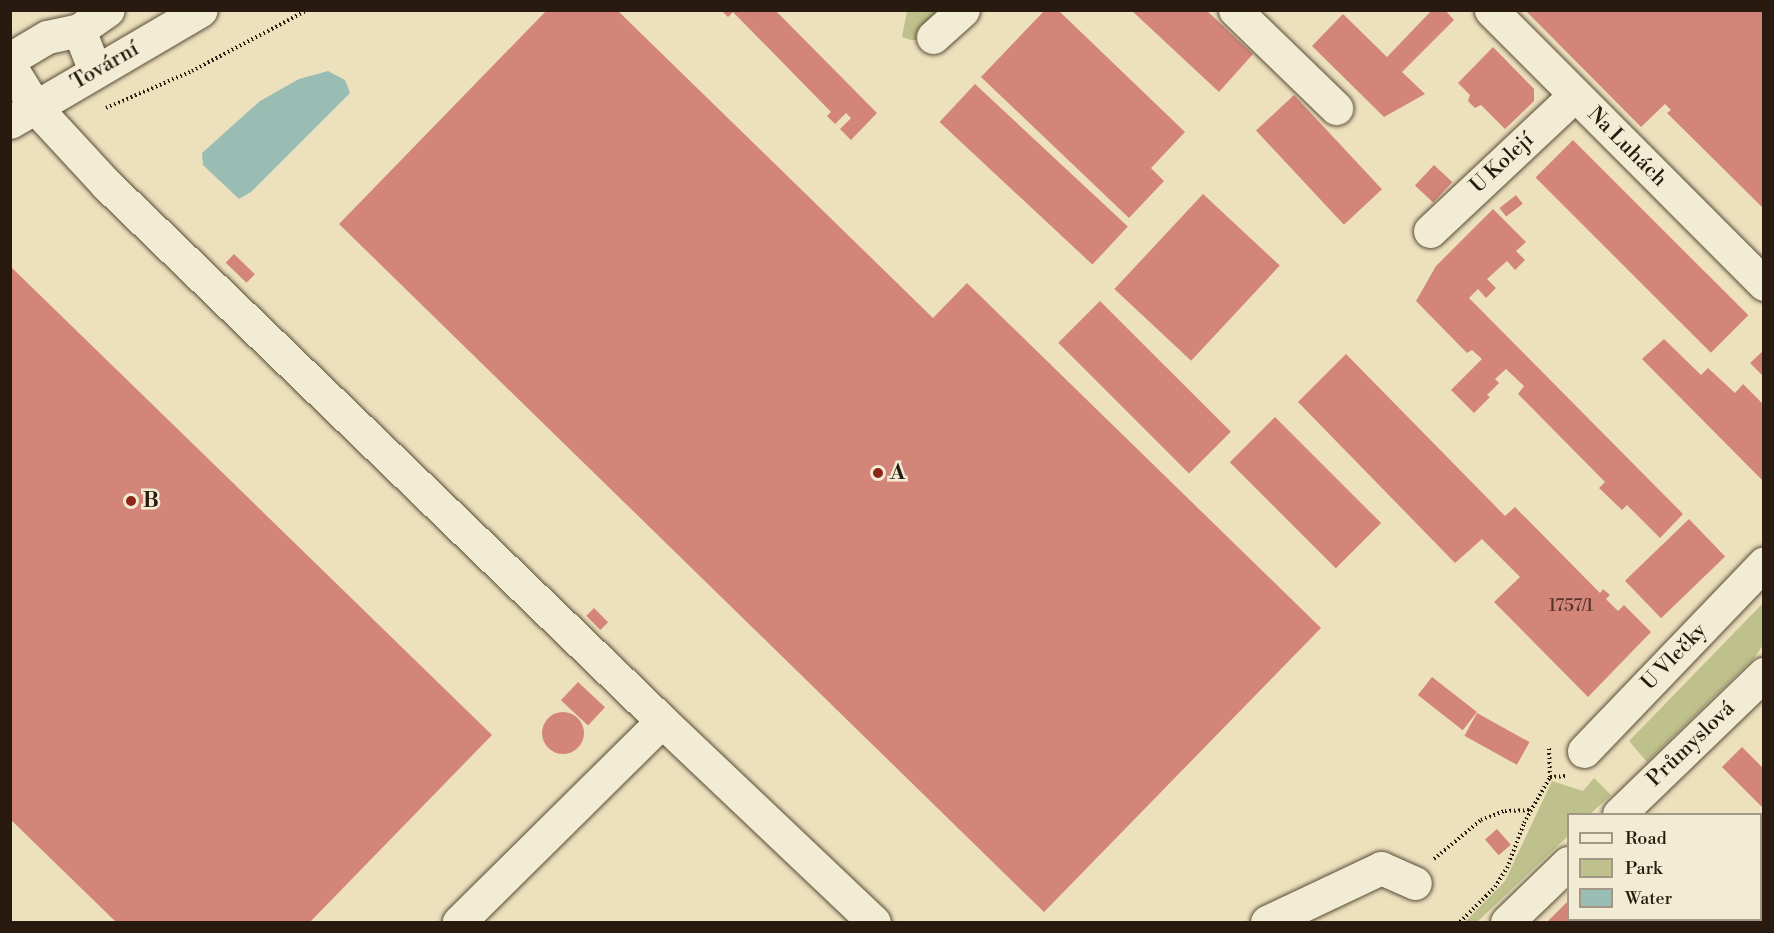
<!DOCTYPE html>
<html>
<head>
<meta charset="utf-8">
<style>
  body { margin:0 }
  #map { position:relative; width:1774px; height:933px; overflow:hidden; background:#ede1bd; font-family:"Libre Bodoni",serif }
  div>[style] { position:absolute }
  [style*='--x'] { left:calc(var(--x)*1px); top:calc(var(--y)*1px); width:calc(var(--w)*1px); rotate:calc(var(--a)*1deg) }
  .green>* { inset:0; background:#bfc18c }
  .water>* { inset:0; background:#99bdb3 }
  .building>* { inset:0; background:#d38579; transform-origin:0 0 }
  .round { border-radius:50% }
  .path>* { height:4px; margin-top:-2px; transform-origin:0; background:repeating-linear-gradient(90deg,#281a0e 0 1.5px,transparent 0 4.5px) }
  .roads { filter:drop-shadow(0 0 2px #594c3a) drop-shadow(0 0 2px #594c3a) }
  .minor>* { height:33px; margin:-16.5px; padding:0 16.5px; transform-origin:16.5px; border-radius:16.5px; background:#f3ecd4 }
  .dots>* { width:16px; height:16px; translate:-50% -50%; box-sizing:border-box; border:3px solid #f3ecd4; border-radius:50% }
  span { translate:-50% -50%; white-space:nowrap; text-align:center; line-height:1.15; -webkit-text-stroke:5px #f3ecd4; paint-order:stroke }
  .number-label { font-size:18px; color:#533529 }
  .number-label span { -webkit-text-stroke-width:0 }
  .street-label { font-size:21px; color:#281a0e }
  .poi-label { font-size:21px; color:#281a0e; font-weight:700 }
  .left { translate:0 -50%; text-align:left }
  .frame { position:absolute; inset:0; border:12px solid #281a0e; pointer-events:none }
  .legend { position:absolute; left:1567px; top:813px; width:195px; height:108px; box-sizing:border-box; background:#f3ecd4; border:2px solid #a29885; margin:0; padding:8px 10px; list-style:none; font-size:18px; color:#281a0e }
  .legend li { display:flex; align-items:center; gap:12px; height:30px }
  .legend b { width:30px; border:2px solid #a29885 }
</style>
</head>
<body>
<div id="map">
  <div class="green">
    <div style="clip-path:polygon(907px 11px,957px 11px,919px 40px,911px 40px,902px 37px)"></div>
    <div style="clip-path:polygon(1763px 603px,1763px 645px,1755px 657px,1647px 762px,1629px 741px)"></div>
    <div style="clip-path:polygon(1594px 778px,1611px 795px,1590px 814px,1568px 814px,1568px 836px,1477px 922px,1465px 922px,1505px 881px,1552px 781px,1583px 791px)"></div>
  </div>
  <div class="water">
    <div style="clip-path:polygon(328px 71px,345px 80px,350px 93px,251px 192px,239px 199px,203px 165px,202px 153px,260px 101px,299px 79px)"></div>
  </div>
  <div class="building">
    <div style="clip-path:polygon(547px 10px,617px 10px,933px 318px,967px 283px,1321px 628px,1044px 912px,339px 224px)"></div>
    <div style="clip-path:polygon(721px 10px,775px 10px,877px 113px,851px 140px,840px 129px,851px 118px,846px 113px,835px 124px,827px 116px,831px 112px,733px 12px,728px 17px)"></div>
    <div style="clip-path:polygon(1045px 10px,1058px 10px,1185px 132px,1151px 168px,1164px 181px,1129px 218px,981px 77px)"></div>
    <div style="clip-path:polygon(1131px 10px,1206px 10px,1253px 54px,1219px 92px)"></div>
    <div style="clip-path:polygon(1432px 10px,1445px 10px,1454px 20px,1402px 72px,1425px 94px,1384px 117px,1312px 46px,1343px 14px,1387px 57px)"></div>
    <div style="clip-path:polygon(1525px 10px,1764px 10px,1764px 209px,1667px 113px,1671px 110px,1665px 104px,1641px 127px)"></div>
    <div style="clip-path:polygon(1493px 47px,1534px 89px,1534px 101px,1505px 129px,1481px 105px,1475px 108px,1468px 101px,1470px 95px,1458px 83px)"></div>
    <div style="left:975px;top:84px;width:209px;height:52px;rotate:43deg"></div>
    <div style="left:1294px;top:95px;width:129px;height:52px;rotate:47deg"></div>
    <div style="left:1573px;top:140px;width:248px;height:53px;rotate:45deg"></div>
    <div style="left:1434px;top:165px;width:25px;height:28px;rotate:43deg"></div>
    <div style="left:1203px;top:194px;width:105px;height:130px;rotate:43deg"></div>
    <div style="left:1516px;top:195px;width:11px;height:21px;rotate:52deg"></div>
    <div style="clip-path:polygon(1493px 209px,1526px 242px,1516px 251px,1525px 260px,1515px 270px,1507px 261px,1487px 279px,1496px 288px,1486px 298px,1478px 289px,1469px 298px,1683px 514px,1660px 538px,1627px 505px,1622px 510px,1599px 488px,1605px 482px,1518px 394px,1524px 386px,1506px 369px,1495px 379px,1499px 383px,1487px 395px,1490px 397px,1474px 413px,1451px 390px,1482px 359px,1472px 350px,1467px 353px,1416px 301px,1436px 266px)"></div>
    <div style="left:234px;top:254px;width:29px;height:12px;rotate:44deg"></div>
    <div style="clip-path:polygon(10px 266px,492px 735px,310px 922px,116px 922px,10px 819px)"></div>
    <div style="left:1100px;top:301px;width:185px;height:59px;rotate:45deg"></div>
    <div style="clip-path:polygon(1664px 339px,1701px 375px,1708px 368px,1735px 393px,1743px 384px,1764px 405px,1764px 482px,1642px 359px)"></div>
    <div style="clip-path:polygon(1764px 350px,1764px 377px,1750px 363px)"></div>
    <div style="clip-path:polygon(1346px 354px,1505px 516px,1515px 507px,1600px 593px,1603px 589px,1610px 595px,1606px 599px,1618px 611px,1624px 605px,1651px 632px,1588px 697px,1494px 602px,1520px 577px,1482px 539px,1455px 563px,1298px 402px)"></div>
    <div style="left:1275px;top:417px;width:150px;height:64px;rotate:45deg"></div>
    <div style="left:1689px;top:519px;width:52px;height:89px;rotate:46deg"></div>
    <div style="left:594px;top:608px;width:20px;height:11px;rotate:45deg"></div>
    <div style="left:1432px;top:677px;width:57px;height:23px;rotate:38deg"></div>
    <div style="left:578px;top:682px;width:37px;height:25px;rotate:43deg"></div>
    <div class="round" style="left:542px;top:712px;width:42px;height:42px"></div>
    <div style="left:1477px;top:713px;width:60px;height:26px;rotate:29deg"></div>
    <div style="clip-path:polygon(1742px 747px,1764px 769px,1764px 809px,1722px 767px)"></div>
    <div style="left:1497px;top:829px;width:21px;height:16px;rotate:49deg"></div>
    <div style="clip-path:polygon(1764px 863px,1764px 921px,1761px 918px)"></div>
    <div style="clip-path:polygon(1568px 901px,1568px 920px,1601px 922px,1547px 922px)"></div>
  </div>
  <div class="path">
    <div style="--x:106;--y:108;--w:94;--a:-23.3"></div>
    <div style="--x:192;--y:71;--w:130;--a:-27.9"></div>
    <div style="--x:1550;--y:777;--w:17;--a:-3"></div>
    <div style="--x:1434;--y:859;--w:61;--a:-39.7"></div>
    <div style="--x:1481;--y:820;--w:26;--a:-21"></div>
    <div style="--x:1505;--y:811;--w:26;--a:-2"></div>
    <div style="--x:1460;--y:922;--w:49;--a:-45"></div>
    <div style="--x:1495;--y:887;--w:22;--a:-58"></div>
    <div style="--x:1507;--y:868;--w:48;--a:-69.3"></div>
    <div style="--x:1524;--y:823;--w:53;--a:-60.5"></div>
    <div style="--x:1550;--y:777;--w:31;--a:-92"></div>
  </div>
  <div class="roads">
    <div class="minor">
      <div style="--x:1235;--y:10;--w:141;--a:44.1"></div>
      <div style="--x:1491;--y:10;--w:387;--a:45.1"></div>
      <div style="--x:933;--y:37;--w:40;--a:-42"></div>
      <div style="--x:10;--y:59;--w:43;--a:-30.7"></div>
      <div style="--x:47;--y:37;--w:33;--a:-12"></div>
      <div style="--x:10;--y:66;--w:48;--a:58.6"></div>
      <div style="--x:35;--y:107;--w:105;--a:47.3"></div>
      <div style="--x:106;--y:184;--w:773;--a:44"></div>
      <div style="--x:662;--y:721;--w:286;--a:135.3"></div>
      <div style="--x:95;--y:71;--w:44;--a:-111.3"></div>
      <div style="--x:79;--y:30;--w:35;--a:-35"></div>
      <div style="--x:10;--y:122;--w:221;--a:-30.4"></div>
      <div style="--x:1430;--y:231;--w:199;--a:-43.2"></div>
      <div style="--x:662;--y:721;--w:292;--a:43.5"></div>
      <div style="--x:1584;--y:751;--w:260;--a:-46.2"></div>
      <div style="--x:1619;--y:814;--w:202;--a:-44"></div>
      <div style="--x:1713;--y:920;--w:4;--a:34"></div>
      <div style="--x:1267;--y:922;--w:126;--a:-25.3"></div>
      <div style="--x:1381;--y:868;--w:37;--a:24"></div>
      <div style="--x:1507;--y:922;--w:85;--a:-44"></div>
    </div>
  </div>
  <div class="dots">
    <div style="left:878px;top:473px;background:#8f2418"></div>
    <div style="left:131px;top:501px;background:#8f2418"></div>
  </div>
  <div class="number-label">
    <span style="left:1571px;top:606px">1757/1</span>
  </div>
  <div class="street-label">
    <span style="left:105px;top:66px;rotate:-30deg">Tovární</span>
    <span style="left:1627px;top:147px;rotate:45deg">Na Luhách</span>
    <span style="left:1502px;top:163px;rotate:-43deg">U Kolejí</span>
    <span style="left:1674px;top:657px;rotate:-46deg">U Vlečky</span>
    <span style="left:1691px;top:744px;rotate:-44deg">Průmyslová</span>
  </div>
  <div class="poi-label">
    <span class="left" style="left:890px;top:473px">A</span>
    <span class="left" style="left:143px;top:501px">B</span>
  </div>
  <div class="frame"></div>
  <ul class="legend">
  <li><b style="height:8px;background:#f3ecd4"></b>Road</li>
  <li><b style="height:16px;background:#bfc18c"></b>Park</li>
  <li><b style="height:16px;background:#99bdb3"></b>Water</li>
  </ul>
</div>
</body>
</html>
